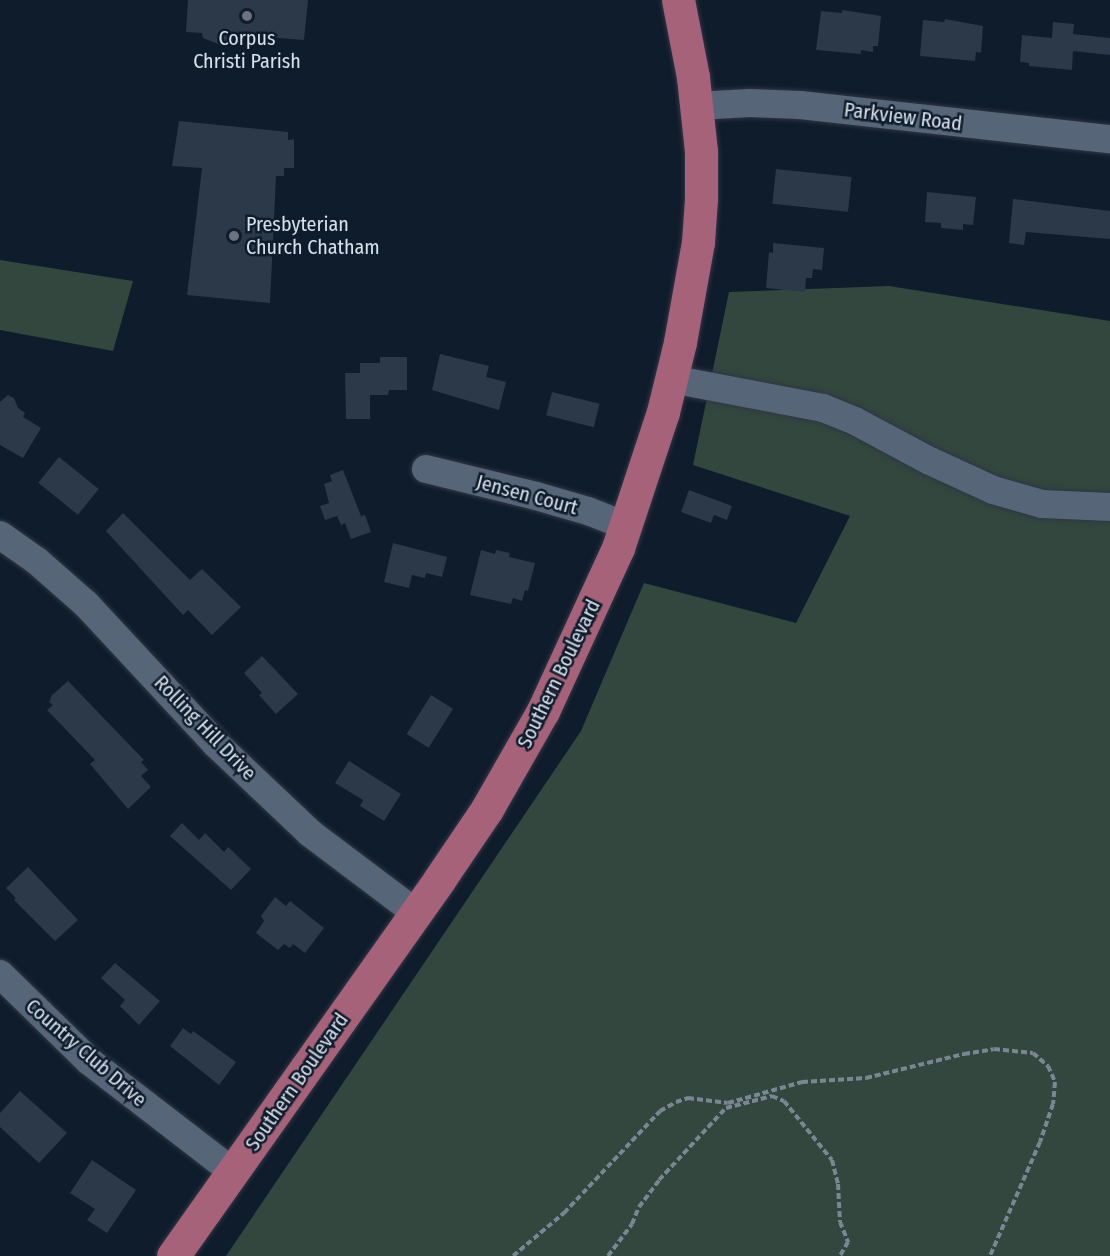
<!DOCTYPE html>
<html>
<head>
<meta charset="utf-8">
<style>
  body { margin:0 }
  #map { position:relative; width:1110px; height:1256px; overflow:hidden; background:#0f1c2b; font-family:"Fira Sans Condensed",sans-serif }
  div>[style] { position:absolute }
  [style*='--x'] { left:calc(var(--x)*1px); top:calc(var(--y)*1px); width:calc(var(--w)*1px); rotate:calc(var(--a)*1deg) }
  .green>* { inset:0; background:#33473e }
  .building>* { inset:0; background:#2b3949; transform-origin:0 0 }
  .path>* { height:4px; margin-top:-2px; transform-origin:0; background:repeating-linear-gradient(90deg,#7b8693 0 6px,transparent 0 9px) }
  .roads { filter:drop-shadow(0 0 2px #303643) drop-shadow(0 0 2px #303643) }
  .minor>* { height:28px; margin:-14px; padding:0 14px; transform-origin:14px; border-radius:14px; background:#566678 }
  .major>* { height:33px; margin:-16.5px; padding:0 16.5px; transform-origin:16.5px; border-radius:16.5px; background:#a66279 }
  .dots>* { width:16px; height:16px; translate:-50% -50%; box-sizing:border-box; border:3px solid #0f1c2b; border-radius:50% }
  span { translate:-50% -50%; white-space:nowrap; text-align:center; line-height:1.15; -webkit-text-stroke:5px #0f1c2b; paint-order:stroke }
  .poi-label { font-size:20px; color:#d8e1eb }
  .left { translate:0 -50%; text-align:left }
  .street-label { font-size:20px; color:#d8e1eb }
</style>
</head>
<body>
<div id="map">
  <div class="green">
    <div style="clip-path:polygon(0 260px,133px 281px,113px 351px,0 330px)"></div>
    <div style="clip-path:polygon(889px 286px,1110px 321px,1110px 1256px,226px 1256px,581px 731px,644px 583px,796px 623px,850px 516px,693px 465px,729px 292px)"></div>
  </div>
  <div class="building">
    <div style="clip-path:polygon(188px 0,308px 0,304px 40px,242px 35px,242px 43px,223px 46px,203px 38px,202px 33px,186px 32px)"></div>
    <div style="clip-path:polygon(842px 10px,881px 16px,878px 46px,873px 46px,873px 52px,861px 50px,861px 54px,816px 50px,821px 11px,842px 13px)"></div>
    <div style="clip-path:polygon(945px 19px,983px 26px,981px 53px,976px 52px,975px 61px,920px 56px,923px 20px,944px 22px)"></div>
    <div style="clip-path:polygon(1053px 22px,1074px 24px,1073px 34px,1110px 38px,1110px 55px,1073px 51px,1072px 70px,1029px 66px,1029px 63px,1020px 62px,1022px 35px,1052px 38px)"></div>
    <div style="clip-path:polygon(179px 121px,288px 132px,288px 140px,294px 139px,294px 168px,284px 168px,284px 176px,276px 176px,270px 303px,187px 295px,202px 168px,172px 166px)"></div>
    <div style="left:776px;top:169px;width:76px;height:35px;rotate:6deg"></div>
    <div style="clip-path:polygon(927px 192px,976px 197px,973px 225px,963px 224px,963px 230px,941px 228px,941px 223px,925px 222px)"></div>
    <div style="clip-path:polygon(1013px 199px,1110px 211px,1110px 239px,1026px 232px,1024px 245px,1009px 243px)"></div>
    <div style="clip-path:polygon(773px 243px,824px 248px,822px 270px,813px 269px,812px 278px,806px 278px,805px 292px,766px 288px,769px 252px,773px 253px)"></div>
    <div style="clip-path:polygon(440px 354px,489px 366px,486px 377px,506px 382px,499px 410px,432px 390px)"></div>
    <div style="clip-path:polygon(380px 357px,407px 357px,407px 390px,389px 390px,388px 395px,370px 395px,370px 419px,346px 419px,345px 373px,360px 373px,360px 363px,380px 363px)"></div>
    <div style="left:552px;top:392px;width:49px;height:24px;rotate:14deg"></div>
    <div style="clip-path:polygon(8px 395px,14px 398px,18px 408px,25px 413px,23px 417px,41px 428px,23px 458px,0 445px,0 402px)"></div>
    <div style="left:59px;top:457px;width:51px;height:33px;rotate:39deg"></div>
    <div style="clip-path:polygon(343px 470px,361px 516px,365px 515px,371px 532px,351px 539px,345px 523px,341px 525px,337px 516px,325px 520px,320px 506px,329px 503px,324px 484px,332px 481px,330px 475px)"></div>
    <div style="clip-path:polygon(689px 490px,732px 506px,727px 520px,714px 515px,711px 523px,681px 512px)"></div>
    <div style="clip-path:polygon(123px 513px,190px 580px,202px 569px,241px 607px,212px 635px,188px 610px,183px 615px,106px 531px)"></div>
    <div style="clip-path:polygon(393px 543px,447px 557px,442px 577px,426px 573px,425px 578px,412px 575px,409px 588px,384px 582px)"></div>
    <div style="clip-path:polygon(481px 550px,495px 554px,496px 550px,510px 553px,509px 557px,535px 563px,528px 591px,525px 590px,522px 601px,513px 598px,511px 604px,470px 595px)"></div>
    <div style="clip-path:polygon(262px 656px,298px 694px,276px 714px,259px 695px,262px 693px,244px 673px)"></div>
    <div style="clip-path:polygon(68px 681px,144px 760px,141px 762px,148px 770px,141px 776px,151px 787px,128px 809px,90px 764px,95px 760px,47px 710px,53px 705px,49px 702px,52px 695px)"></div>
    <div style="left:431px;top:695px;width:26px;height:46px;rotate:32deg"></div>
    <div style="clip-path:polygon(349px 761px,401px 794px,384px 821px,360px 806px,363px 800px,335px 783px)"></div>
    <div style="clip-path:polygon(182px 823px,199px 840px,205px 833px,224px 852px,228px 847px,251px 869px,231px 890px,170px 836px)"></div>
    <div style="clip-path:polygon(28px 867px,78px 920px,55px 941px,14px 900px,16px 898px,6px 888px)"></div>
    <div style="clip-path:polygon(275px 897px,286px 906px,290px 901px,324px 928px,305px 953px,293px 944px,290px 948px,284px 944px,278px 950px,256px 933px,264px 921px,261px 916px)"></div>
    <div style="clip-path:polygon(115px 963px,160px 1001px,139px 1025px,120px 1006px,125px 1000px,101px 978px)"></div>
    <div style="clip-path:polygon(183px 1028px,191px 1034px,193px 1031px,236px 1062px,219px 1085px,170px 1046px)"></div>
    <div style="clip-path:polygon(20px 1091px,67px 1133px,39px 1163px,0 1127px,0 1113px)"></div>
    <div style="clip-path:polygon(92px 1160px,136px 1190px,107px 1233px,87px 1220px,95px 1209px,70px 1193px)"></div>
  </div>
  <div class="path">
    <div style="--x:513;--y:1256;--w:67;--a:-40.1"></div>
    <div style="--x:564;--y:1213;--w:140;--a:-46.7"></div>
    <div style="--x:660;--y:1111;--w:18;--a:-29"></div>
    <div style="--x:676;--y:1102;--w:13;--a:-18"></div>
    <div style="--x:688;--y:1098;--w:40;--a:7.1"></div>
    <div style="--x:728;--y:1103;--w:77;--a:-15.8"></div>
    <div style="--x:802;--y:1082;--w:64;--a:-3.6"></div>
    <div style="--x:866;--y:1078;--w:101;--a:-13.8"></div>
    <div style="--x:964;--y:1054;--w:30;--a:-9"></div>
    <div style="--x:994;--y:1049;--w:39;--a:6"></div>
    <div style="--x:1033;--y:1053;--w:20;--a:41"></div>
    <div style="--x:1048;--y:1066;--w:17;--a:66"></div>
    <div style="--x:1055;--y:1082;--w:22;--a:95"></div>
    <div style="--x:1053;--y:1104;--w:40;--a:108.9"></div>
    <div style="--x:1040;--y:1142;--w:124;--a:113.7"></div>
    <div style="--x:608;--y:1256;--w:40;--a:-53"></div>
    <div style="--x:632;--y:1224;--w:18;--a:-68"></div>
    <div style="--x:639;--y:1207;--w:34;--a:-53"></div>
    <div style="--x:659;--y:1180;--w:98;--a:-47.1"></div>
    <div style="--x:726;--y:1108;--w:48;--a:-14.6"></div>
    <div style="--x:772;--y:1096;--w:13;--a:23"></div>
    <div style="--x:784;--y:1101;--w:76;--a:50.9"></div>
    <div style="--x:832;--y:1160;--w:25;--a:76"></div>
    <div style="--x:838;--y:1184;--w:38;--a:87"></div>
    <div style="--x:840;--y:1222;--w:22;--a:68"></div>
    <div style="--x:848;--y:1242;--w:16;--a:120"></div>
  </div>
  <div class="roads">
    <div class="minor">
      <div style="--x:696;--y:106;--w:54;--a:-3.2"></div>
      <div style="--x:750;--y:103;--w:50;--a:2.3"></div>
      <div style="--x:800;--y:105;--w:312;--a:6.3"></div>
      <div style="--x:671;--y:379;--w:155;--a:10.8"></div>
      <div style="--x:823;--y:408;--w:35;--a:22"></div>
      <div style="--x:855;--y:421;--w:85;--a:28.1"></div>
      <div style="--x:930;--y:461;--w:69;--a:24.7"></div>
      <div style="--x:993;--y:490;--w:51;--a:15.9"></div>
      <div style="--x:1042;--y:504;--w:68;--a:2.5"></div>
      <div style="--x:426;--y:469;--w:113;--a:13.8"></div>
      <div style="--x:536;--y:496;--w:54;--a:16.1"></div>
      <div style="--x:588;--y:511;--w:41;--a:21.5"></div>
      <div style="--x:0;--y:535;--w:45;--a:35.1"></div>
      <div style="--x:37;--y:561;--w:65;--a:41.3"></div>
      <div style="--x:86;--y:604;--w:191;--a:47.1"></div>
      <div style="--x:216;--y:744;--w:129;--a:43.4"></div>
      <div style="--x:310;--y:833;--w:133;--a:37"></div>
      <div style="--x:0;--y:974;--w:124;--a:44.3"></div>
      <div style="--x:89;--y:1061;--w:182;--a:37.6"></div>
    </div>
    <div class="major">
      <div style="--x:173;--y:1256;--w:461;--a:-54.7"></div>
      <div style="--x:439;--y:880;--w:86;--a:-55.9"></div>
      <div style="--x:487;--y:809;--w:113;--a:-60.3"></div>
      <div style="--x:543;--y:711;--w:179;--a:-65.3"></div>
      <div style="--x:618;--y:548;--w:143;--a:-71.7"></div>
      <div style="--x:663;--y:412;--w:72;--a:-76.3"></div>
      <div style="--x:680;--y:342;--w:102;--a:-79.8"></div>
      <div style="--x:698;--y:242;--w:43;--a:-86"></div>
      <div style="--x:701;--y:199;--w:48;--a:-90"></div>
      <div style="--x:701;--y:151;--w:74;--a:-96.2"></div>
      <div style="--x:693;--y:77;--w:78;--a:-101"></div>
    </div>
  </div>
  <div class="dots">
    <div style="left:247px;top:16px;background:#6b7280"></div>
    <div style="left:234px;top:236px;background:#6b7280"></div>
  </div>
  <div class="poi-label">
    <span style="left:247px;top:50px">Corpus<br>Christi Parish</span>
    <span class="left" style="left:246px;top:236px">Presbyterian<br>Church Chatham</span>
  </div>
  <div class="street-label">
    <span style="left:903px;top:117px;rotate:7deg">Parkview Road</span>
    <span style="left:527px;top:495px;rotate:15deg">Jensen Court</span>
    <span style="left:559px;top:674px;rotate:-64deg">Southern Boulevard</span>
    <span style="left:205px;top:728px;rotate:46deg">Rolling Hill Drive</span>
    <span style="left:86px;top:1053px;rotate:41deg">Country Club Drive</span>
    <span style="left:297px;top:1082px;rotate:-55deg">Southern Boulevard</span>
  </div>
</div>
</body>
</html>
